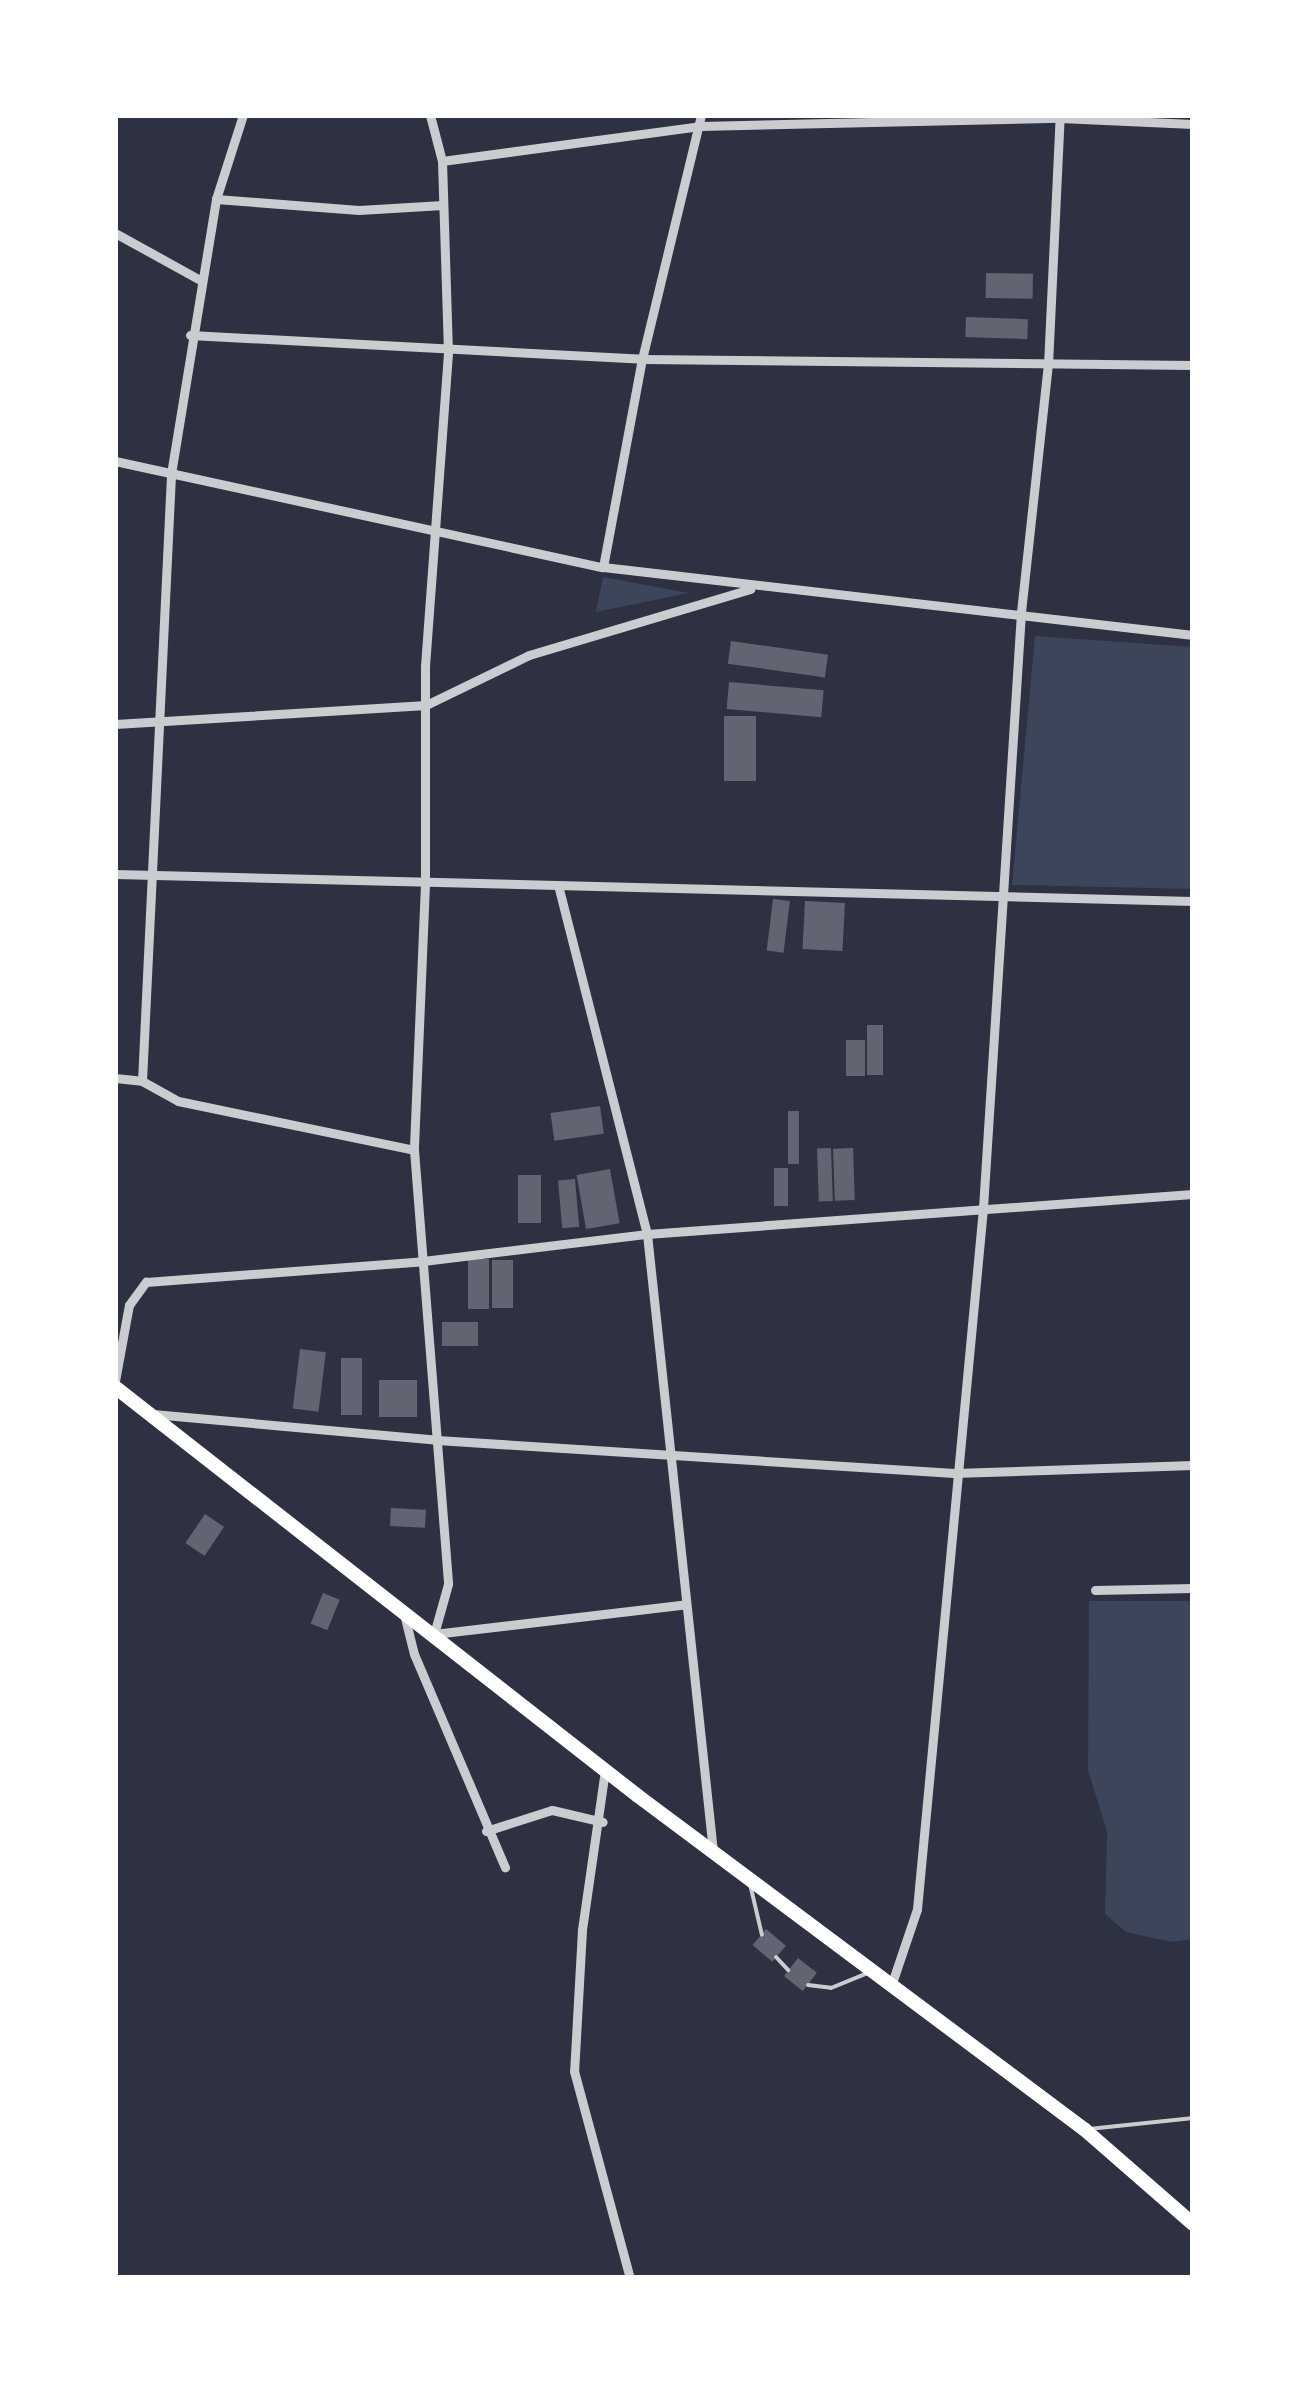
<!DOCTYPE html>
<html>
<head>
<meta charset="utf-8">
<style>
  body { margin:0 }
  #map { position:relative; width:1308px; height:2393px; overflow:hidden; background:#2d3142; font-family:"Archivo Narrow",sans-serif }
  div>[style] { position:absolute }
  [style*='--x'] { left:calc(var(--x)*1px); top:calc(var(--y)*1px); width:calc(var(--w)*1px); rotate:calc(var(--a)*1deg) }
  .green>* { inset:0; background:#3c4559 }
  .building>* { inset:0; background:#626471; transform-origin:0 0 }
  .service>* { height:4px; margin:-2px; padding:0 2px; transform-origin:2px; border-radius:2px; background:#caccd0 }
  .minor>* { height:9px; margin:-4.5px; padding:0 4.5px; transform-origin:4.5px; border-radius:4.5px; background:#caccd0 }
  .primary>* { height:14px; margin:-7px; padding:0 7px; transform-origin:7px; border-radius:7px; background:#fff }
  span { translate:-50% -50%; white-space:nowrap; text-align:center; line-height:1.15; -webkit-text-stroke:10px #fff; paint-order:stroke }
  .frame { position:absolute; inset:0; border:118px solid #fff; pointer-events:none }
</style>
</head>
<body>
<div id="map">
  <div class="green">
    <div style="clip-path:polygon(603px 577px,689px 593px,596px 612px)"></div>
    <div style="clip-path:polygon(1035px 636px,1193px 647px,1193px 889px,1012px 885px)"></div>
    <div style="clip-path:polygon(1089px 1601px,1193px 1601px,1193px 1939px,1172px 1942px,1126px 1932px,1105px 1914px,1107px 1832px,1088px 1770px)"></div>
  </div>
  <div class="building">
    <div style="left:986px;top:273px;width:47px;height:25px;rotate:1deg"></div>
    <div style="left:966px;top:317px;width:62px;height:20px;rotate:2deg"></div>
    <div style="left:731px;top:641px;width:98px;height:23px;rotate:8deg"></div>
    <div style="left:729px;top:682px;width:95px;height:27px;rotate:5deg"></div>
    <div style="left:724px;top:716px;width:32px;height:65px"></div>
    <div style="left:773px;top:899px;width:17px;height:52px;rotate:7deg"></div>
    <div style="left:805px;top:901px;width:40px;height:48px;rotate:3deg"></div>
    <div style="left:883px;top:1025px;width:50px;height:16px;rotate:90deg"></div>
    <div style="left:846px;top:1040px;width:19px;height:36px"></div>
    <div style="left:600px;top:1106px;width:28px;height:50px;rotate:82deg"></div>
    <div style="left:799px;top:1111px;width:53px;height:11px;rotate:90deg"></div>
    <div style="left:831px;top:1148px;width:53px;height:14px;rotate:88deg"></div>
    <div style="left:853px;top:1148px;width:52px;height:20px;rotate:88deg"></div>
    <div style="left:774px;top:1168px;width:14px;height:38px"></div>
    <div style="left:610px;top:1169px;width:55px;height:34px;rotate:80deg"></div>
    <div style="left:518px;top:1175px;width:23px;height:48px"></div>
    <div style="left:575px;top:1179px;width:48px;height:17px;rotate:85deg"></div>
    <div style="left:468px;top:1259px;width:21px;height:50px"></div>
    <div style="left:492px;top:1260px;width:21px;height:48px"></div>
    <div style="left:442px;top:1322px;width:36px;height:24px"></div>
    <div style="left:300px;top:1349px;width:26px;height:60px;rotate:7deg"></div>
    <div style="left:341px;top:1358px;width:21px;height:57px"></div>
    <div style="left:379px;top:1380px;width:38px;height:37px"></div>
    <div style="left:391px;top:1508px;width:35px;height:18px;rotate:3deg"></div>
    <div style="left:205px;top:1514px;width:23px;height:35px;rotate:34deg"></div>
    <div style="left:323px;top:1593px;width:18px;height:33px;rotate:22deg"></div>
    <div style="left:766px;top:1929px;width:26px;height:21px;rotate:40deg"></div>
    <div style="left:798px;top:1958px;width:24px;height:23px;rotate:38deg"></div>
  </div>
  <div class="service">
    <div style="--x:750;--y:1884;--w:52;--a:76.8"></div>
    <div style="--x:776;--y:1957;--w:18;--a:47"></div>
    <div style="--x:808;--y:1985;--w:23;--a:7"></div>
    <div style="--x:831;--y:1988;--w:42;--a:-22.3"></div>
    <div style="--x:1089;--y:2129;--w:105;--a:-6"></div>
  </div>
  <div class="minor">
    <div style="--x:430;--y:115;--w:48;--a:75.4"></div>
    <div style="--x:442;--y:161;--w:192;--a:88.2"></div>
    <div style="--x:448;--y:353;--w:315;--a:94.2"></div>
    <div style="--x:425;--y:667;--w:217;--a:90"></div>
    <div style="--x:425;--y:884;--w:266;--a:92.4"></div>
    <div style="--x:414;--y:1150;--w:435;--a:85.5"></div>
    <div style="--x:448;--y:1584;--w:52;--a:105.6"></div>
    <div style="--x:434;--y:1634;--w:250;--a:-6.7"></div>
    <div style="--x:442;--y:161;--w:260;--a:-7.7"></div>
    <div style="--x:700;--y:126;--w:360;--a:-1.3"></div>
    <div style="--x:1060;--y:118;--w:133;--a:2.6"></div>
    <div style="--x:216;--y:199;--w:143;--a:4.4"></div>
    <div style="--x:359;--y:210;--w:84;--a:-3.4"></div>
    <div style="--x:115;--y:233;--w:99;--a:28.9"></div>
    <div style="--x:190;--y:335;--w:453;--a:3"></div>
    <div style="--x:642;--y:359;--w:551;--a:0.62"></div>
    <div style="--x:115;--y:461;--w:499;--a:12.3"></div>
    <div style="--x:603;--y:567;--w:594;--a:6.57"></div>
    <div style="--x:603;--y:567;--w:212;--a:-79.4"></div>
    <div style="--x:642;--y:359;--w:251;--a:-76.4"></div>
    <div style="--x:115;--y:724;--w:312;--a:-3.5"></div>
    <div style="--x:426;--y:705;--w:114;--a:-25.9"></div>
    <div style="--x:529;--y:655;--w:231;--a:-16.6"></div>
    <div style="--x:115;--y:874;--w:1078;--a:1.43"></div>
    <div style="--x:558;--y:885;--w:360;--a:75.7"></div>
    <div style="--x:647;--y:1234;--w:622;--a:83.9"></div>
    <div style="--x:115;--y:1078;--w:27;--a:6"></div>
    <div style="--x:142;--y:1081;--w:41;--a:29.1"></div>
    <div style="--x:178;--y:1101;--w:241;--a:11.7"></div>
    <div style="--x:142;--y:1081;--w:608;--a:-87.26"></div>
    <div style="--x:171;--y:474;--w:279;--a:-80.7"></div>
    <div style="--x:216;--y:199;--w:88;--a:-72.2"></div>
    <div style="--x:115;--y:1381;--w:77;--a:-79.6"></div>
    <div style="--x:129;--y:1305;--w:29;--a:-54"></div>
    <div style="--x:146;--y:1282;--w:278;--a:-4.3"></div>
    <div style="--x:423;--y:1261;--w:226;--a:-6.9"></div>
    <div style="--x:647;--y:1234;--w:547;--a:-4.19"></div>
    <div style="--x:153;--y:1414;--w:285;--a:5.2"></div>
    <div style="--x:437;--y:1440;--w:518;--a:3.65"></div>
    <div style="--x:954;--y:1473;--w:239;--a:-1.9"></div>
    <div style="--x:1095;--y:1590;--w:98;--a:-1.2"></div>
    <div style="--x:404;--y:1614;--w:41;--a:76"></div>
    <div style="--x:414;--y:1654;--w:232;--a:66.9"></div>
    <div style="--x:605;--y:1770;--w:162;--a:98.2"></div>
    <div style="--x:582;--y:1930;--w:141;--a:93.2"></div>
    <div style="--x:574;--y:2071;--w:214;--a:74.9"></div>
    <div style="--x:486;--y:1831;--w:69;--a:-17.7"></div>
    <div style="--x:552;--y:1810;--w:52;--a:13.2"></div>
    <div style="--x:891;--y:1986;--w:81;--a:-71.3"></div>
    <div style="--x:917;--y:1909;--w:704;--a:-84.62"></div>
    <div style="--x:983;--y:1208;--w:597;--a:-86.35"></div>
    <div style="--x:1021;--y:612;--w:248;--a:-83.8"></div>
    <div style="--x:1048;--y:365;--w:250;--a:-87.3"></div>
  </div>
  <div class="primary">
    <div style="--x:115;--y:1387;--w:664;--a:38.03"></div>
    <div style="--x:638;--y:1796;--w:557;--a:36.75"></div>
    <div style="--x:1084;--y:2129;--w:145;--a:41.1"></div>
  </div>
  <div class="frame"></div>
</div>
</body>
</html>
